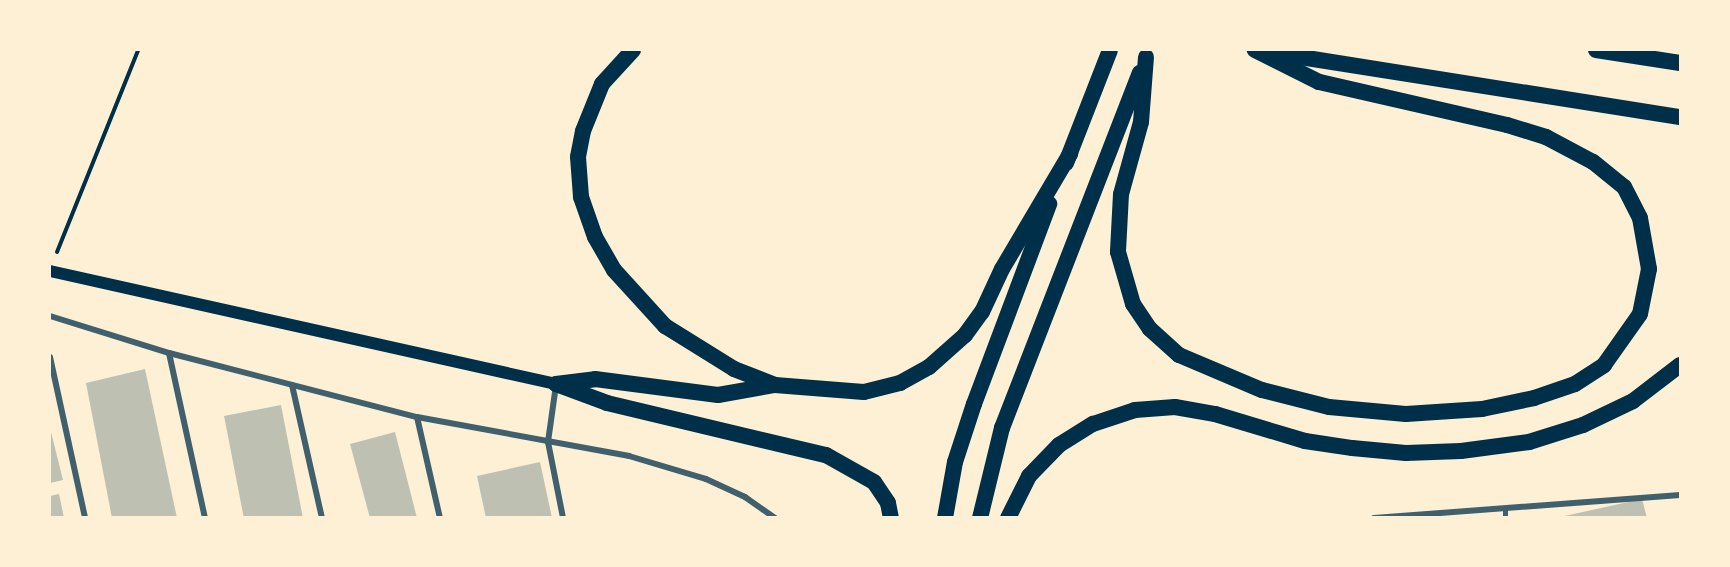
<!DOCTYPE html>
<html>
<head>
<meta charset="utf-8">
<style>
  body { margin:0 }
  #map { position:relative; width:1730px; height:567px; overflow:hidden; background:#fdf0d5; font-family:"Asap Condensed",sans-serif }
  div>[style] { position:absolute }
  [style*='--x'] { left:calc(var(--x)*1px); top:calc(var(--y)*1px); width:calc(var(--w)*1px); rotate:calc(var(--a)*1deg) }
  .building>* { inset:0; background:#bec0b2; transform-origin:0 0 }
  .path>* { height:4px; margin:-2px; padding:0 2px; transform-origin:2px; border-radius:2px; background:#003049 }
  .service>* { height:4.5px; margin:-2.25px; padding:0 2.25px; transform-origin:2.25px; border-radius:2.25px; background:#3f606c }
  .minor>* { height:6px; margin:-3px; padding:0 3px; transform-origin:3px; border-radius:3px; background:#3f606c }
  .secondary>* { height:12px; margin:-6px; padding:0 6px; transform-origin:6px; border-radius:6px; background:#003049 }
  .trunk>* { height:16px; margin:-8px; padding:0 8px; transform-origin:8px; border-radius:8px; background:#003049 }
  span { translate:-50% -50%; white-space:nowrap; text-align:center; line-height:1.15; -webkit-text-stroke:6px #fdf0d5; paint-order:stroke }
  .frame { position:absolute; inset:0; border:51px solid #fdf0d5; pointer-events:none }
</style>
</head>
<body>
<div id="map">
  <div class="building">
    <div style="clip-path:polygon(145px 369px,177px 518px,112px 518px,86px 383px)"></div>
    <div style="left:281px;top:405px;width:115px;height:58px;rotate:79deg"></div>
    <div style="clip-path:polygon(50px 428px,63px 480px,50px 483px)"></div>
    <div style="clip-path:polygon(395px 432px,417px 518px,370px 518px,350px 444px)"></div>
    <div style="clip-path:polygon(540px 462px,552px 518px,486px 518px,477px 476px)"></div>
    <div style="clip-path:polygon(59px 494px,64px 518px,50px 518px,50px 496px)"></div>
    <div style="clip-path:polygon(1642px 499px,1647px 518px,1560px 518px,1560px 517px)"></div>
  </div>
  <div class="path">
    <div style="--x:57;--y:252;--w:218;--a:-68.1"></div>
  </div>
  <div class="service">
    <div style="--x:1505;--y:518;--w:9;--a:-90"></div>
  </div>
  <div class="minor">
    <div style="--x:50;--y:316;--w:125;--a:17.3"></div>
    <div style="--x:169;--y:353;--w:256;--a:14.5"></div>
    <div style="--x:417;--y:417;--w:216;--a:10.4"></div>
    <div style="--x:629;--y:456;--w:80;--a:16.6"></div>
    <div style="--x:706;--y:479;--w:43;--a:24.8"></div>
    <div style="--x:745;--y:497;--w:37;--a:35"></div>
    <div style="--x:169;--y:353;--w:169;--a:77.7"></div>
    <div style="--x:50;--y:357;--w:165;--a:77.7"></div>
    <div style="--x:292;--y:385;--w:136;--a:77.3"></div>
    <div style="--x:556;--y:385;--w:58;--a:98"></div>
    <div style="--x:548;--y:442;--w:77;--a:78.8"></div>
    <div style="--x:417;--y:417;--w:104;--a:77.2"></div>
    <div style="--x:1374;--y:518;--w:307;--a:-4.3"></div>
  </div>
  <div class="secondary">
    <div style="--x:50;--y:271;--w:518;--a:12.59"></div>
  </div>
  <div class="trunk">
    <div style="--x:633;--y:50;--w:46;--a:132.4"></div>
    <div style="--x:602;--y:84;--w:51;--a:112"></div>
    <div style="--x:583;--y:131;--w:26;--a:101"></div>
    <div style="--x:578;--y:157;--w:40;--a:85.7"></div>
    <div style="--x:581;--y:197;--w:42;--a:70.7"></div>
    <div style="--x:595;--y:237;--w:38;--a:60"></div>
    <div style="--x:614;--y:270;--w:76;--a:47.7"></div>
    <div style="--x:665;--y:326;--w:81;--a:31.9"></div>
    <div style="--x:734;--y:369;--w:44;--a:21.3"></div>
    <div style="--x:775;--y:385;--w:89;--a:4.5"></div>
    <div style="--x:864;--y:392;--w:37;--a:-14"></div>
    <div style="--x:900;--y:383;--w:33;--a:-29"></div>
    <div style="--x:929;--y:367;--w:48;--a:-41.6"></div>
    <div style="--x:965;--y:335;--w:29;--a:-54"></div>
    <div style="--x:982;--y:312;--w:47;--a:-65.1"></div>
    <div style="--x:1002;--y:269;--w:134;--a:-59.4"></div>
    <div style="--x:1596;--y:50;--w:85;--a:8.8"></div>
    <div style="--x:1275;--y:53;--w:410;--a:9"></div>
    <div style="--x:1146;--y:57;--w:65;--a:94.4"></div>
    <div style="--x:1141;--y:122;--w:75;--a:105.5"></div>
    <div style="--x:1121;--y:194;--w:58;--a:93"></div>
    <div style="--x:1118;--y:252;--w:54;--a:73.9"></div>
    <div style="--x:1133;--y:304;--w:30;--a:56"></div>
    <div style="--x:1150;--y:329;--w:39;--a:42"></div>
    <div style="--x:1179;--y:355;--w:90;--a:22.9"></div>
    <div style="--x:1262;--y:390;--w:69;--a:14.2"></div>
    <div style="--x:1329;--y:407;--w:77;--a:5.2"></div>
    <div style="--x:1406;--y:414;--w:76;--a:-3.8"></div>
    <div style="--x:1482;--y:409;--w:53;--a:-11.9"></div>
    <div style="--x:1534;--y:398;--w:43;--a:-18.9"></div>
    <div style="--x:1575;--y:384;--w:35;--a:-33"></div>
    <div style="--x:1604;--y:365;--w:62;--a:-54.8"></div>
    <div style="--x:1640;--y:314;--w:46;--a:-78.7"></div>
    <div style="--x:1649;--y:269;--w:52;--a:-100"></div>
    <div style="--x:1640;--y:218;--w:35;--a:-117"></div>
    <div style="--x:1624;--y:187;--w:40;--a:-141"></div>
    <div style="--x:1593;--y:162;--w:53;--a:-152"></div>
    <div style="--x:1546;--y:137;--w:41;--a:-162.9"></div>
    <div style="--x:1507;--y:125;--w:193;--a:-167.1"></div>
    <div style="--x:1319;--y:82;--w:72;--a:-153.4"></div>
    <div style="--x:1066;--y:163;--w:121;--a:-68.7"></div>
    <div style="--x:556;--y:384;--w:54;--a:20.4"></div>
    <div style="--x:607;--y:403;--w:225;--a:13.4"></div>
    <div style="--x:826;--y:455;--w:55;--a:29.4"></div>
    <div style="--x:874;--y:482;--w:25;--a:56"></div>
    <div style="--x:888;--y:503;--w:15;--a:79"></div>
    <div style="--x:556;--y:384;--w:39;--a:-7"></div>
    <div style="--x:595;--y:379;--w:124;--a:7.4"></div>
    <div style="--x:718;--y:395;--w:58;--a:-10"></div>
    <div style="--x:945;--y:518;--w:57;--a:-79.9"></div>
    <div style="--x:955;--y:462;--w:61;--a:-71.9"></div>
    <div style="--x:974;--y:404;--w:214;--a:-69.4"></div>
    <div style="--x:980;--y:518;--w:93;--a:-76.3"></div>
    <div style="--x:1002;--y:428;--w:381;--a:-68.8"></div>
    <div style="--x:1008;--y:518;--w:47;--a:-63.4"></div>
    <div style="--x:1029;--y:476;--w:43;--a:-45.9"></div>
    <div style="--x:1059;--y:445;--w:40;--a:-32"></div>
    <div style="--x:1093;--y:424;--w:44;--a:-18.4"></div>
    <div style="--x:1135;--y:410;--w:40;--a:-4.3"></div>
    <div style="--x:1175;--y:407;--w:41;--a:9.9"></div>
    <div style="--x:1215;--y:414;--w:94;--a:16.7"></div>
    <div style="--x:1305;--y:441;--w:48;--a:8.5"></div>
    <div style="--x:1352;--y:448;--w:54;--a:5.3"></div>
    <div style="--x:1406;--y:453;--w:55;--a:-2.1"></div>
    <div style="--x:1461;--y:451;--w:69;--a:-7.5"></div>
    <div style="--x:1529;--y:442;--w:57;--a:-17.5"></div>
    <div style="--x:1583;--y:425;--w:55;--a:-25.6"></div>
    <div style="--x:1633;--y:401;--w:59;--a:-37.5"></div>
  </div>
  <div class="frame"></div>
</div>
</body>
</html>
